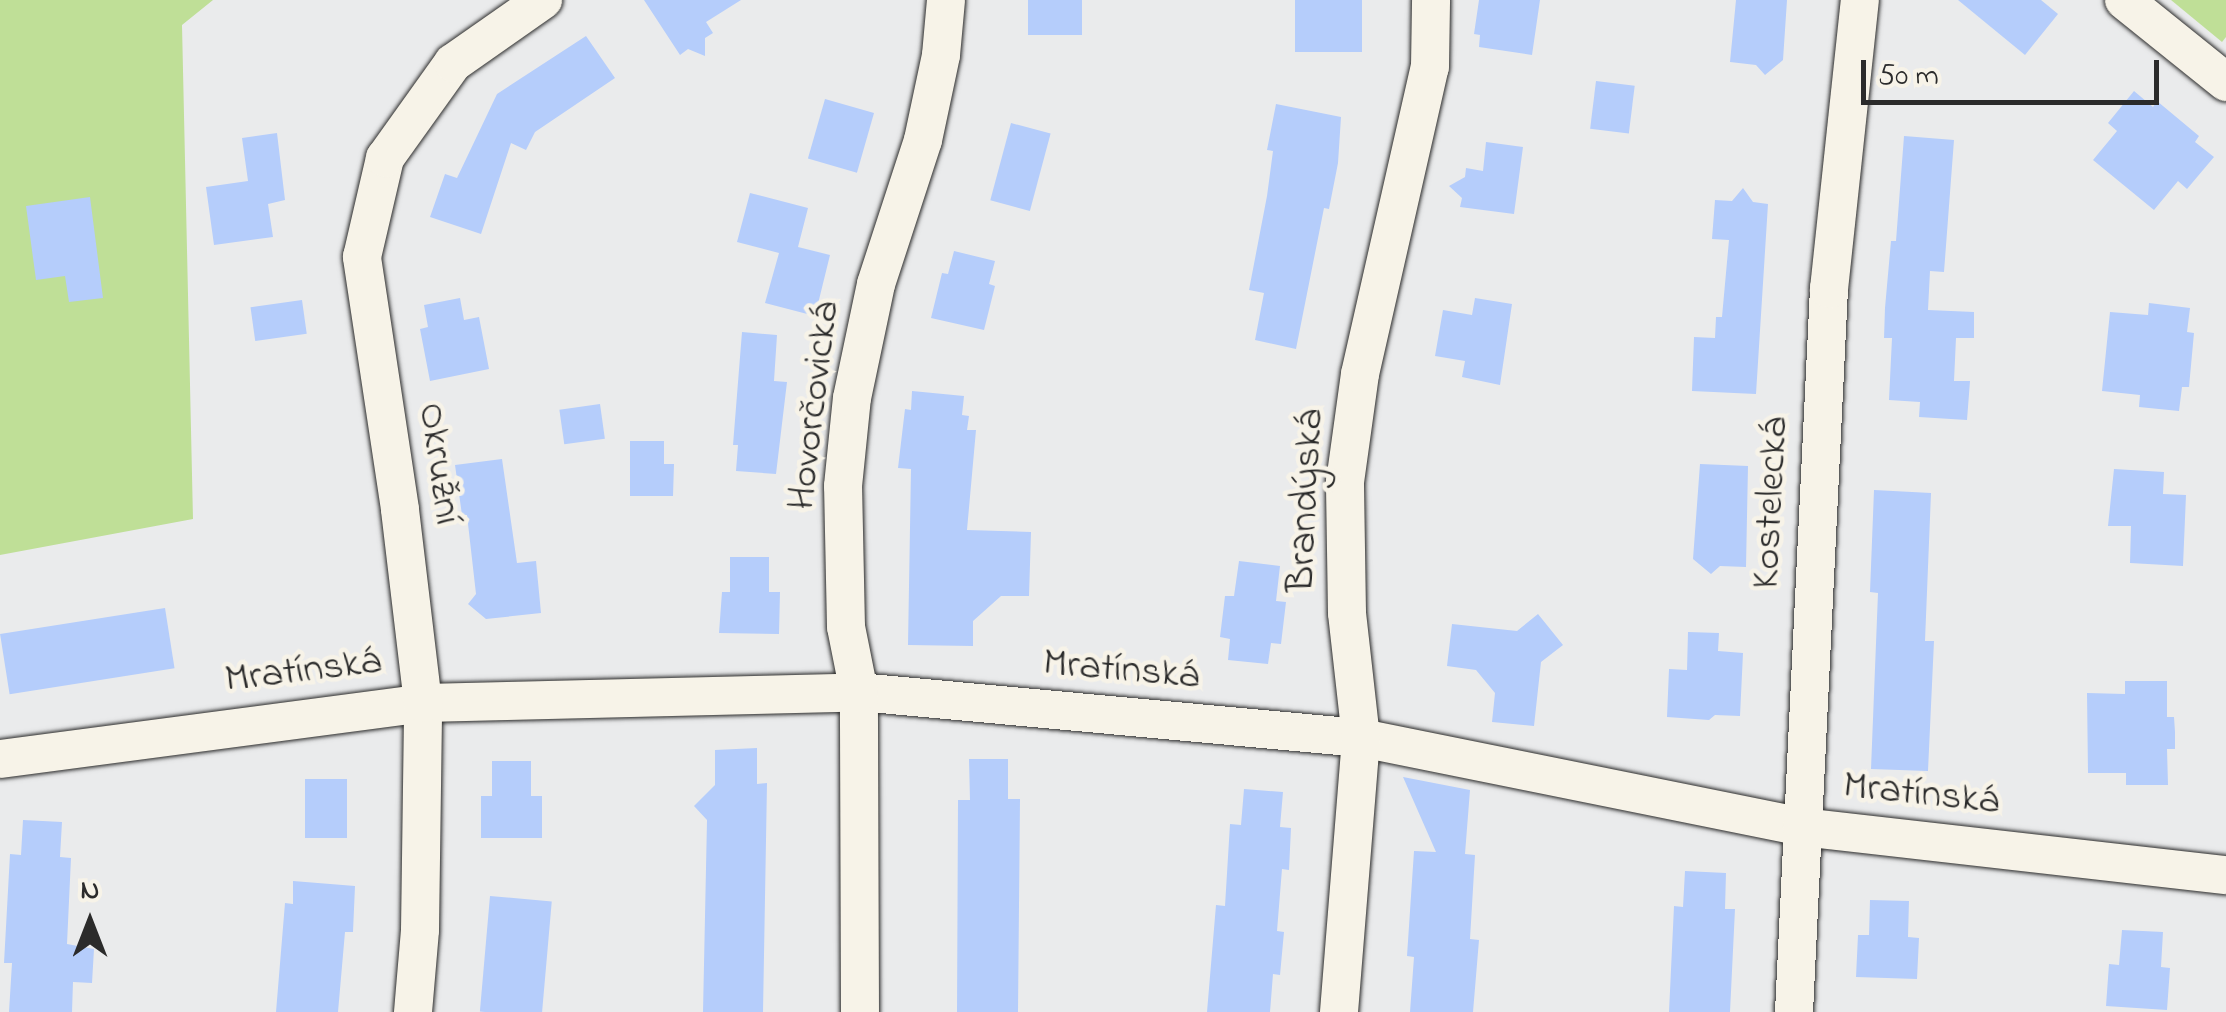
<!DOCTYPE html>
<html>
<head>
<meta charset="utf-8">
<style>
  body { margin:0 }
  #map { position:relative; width:2226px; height:1012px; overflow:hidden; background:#eaebec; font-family:"Indie Flower",sans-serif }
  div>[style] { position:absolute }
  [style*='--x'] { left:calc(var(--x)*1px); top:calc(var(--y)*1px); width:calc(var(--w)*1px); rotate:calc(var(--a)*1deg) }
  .green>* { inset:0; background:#bfdf97 }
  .building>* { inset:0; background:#b5cdfb; transform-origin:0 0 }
  .roads { filter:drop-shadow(0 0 2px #2b2b2b) drop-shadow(0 0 2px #2b2b2b) }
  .street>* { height:38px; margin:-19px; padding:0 19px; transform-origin:19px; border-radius:19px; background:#f7f3e8 }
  span { translate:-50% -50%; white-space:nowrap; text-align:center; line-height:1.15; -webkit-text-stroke:9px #f7f3e8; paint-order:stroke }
  .street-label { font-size:40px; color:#2b2b2b }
  .north { position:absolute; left:40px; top:872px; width:100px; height:100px; -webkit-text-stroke:8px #f7f3e8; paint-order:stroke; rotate:0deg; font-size:28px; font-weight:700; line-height:40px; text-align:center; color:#2b2b2b }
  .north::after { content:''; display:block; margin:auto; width:35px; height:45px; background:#2b2b2b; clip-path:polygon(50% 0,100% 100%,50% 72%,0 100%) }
  .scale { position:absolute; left:1861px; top:60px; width:298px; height:45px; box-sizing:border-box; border:5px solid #2b2b2b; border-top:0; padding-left:12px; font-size:30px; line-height:35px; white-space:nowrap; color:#2b2b2b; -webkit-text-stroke:8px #f7f3e8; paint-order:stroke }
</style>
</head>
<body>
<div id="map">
  <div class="green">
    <div style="clip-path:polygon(0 0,213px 0,182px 25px,193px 519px,0 555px)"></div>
    <div style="clip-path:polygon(2171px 0,2226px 0,2226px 37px,2222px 42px)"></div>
  </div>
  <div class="building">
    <div style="clip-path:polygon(644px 0,741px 0,706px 22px,713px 33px,705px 38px,705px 56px,688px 49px,680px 55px)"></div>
    <div style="left:1028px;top:0;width:54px;height:35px"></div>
    <div style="left:1295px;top:0;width:67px;height:52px"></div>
    <div style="clip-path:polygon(1479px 0,1540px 0,1532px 55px,1479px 47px,1480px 35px,1474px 34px)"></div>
    <div style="clip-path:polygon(1736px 0,1787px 0,1783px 60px,1765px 75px,1756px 65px,1730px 62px)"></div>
    <div style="clip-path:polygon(1958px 0,2041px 0,2058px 14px,2025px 55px)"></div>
    <div style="clip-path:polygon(586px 36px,615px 78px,535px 132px,526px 150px,511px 143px,481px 234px,430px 217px,445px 174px,457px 178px,497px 94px)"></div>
    <div style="left:1596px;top:81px;width:39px;height:48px;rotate:7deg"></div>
    <div style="clip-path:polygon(2134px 91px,2153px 107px,2157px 101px,2199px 136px,2195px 142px,2214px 157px,2187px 189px,2178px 181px,2154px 210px,2093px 160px,2117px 131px,2108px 123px)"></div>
    <div style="left:825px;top:99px;width:51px;height:62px;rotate:16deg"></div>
    <div style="clip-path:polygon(1276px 104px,1341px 117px,1338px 163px,1329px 209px,1324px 208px,1296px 349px,1255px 340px,1264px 293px,1249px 290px,1267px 196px,1273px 151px,1267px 150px)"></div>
    <div style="left:1011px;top:123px;width:41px;height:80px;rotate:15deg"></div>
    <div style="clip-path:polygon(277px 133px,285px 200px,268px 204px,273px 237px,214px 245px,206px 187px,248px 181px,242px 138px)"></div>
    <div style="clip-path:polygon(1904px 136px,1954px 140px,1944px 272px,1930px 271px,1928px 310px,1974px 312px,1974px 338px,1956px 338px,1954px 381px,1970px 381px,1967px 420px,1919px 417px,1920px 402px,1889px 400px,1892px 338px,1884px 338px,1885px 308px,1891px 241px,1896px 241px)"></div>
    <div style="clip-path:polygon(1486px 142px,1523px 147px,1514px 214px,1460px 207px,1462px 198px,1449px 186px,1465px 177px,1466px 168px,1483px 171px)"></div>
    <div style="clip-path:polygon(1743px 188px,1753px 202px,1768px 204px,1756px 394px,1692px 391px,1694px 337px,1715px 338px,1716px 317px,1722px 317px,1729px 240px,1712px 239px,1715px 200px,1732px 201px)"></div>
    <div style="clip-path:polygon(750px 193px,808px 208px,798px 247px,830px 255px,815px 316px,765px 303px,779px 253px,737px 242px)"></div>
    <div style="clip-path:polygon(90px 197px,103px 298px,69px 302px,65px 276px,36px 280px,26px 206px)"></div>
    <div style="clip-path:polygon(954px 251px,995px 261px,989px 284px,995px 286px,984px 330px,931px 318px,942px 273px,948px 274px)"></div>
    <div style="clip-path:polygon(460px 298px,464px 320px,479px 317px,489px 369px,430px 381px,420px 329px,428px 327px,424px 305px)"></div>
    <div style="clip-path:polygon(1475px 298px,1512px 304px,1500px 385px,1462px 377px,1465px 361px,1435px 356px,1443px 310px,1472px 315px)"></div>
    <div style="left:302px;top:300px;width:34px;height:52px;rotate:82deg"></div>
    <div style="clip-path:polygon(2149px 303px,2190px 308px,2187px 332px,2194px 333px,2189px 387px,2182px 387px,2179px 411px,2139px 407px,2140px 395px,2102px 391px,2110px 312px,2148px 315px)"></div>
    <div style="clip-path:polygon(742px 332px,777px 335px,774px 381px,787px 382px,776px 474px,736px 471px,738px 445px,733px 445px)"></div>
    <div style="clip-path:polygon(912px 391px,964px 396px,962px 415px,969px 416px,967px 430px,976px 430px,967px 530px,1031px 532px,1029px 596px,1001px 596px,973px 621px,973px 646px,908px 645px,911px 469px,898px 468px,905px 409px,911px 410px)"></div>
    <div style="left:600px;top:404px;width:35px;height:41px;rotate:82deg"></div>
    <div style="clip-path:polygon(630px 441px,664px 441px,664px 464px,674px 464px,673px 496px,630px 496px)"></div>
    <div style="clip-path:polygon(502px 459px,517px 563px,536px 561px,541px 613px,486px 619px,468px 604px,476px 594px,467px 515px,462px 515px,455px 465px)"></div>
    <div style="clip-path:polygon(1700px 464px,1748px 466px,1746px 567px,1720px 566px,1711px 574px,1693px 559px)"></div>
    <div style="clip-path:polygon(2114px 469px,2164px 472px,2163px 494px,2186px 495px,2183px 566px,2130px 563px,2131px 526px,2108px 526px)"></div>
    <div style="clip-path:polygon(1874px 490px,1931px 493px,1925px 641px,1934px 641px,1928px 771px,1871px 769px,1878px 593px,1870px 592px)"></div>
    <div style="clip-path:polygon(730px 557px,769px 557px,769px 592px,780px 592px,779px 634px,719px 633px,722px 592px,730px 592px)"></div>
    <div style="clip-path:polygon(1239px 561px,1280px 566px,1276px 601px,1286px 602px,1281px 644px,1271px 643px,1268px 664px,1228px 660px,1230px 639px,1220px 637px,1225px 596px,1234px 596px)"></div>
    <div style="left:165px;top:608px;width:61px;height:167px;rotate:81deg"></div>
    <div style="clip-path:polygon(1538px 614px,1563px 645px,1541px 662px,1534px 726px,1492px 722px,1495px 693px,1476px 670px,1447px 666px,1452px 624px,1517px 631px)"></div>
    <div style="clip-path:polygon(1688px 632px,1719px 633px,1718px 651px,1743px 653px,1740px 716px,1715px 715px,1709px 720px,1667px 717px,1669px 669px,1687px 670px)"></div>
    <div style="clip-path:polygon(2125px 681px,2167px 681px,2167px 717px,2174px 717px,2175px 732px,2175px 749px,2167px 749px,2168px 785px,2126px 785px,2126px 773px,2088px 773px,2087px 693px,2125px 694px)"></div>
    <div style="clip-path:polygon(757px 748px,757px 784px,767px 783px,763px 1012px,703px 1012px,707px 820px,694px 806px,715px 785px,715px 750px)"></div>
    <div style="clip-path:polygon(969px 759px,1008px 759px,1008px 799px,1020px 799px,1018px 1012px,957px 1012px,958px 800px,970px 800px)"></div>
    <div style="clip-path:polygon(492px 761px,531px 761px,531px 796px,542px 796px,542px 838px,481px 838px,481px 796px,492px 796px)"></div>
    <div style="clip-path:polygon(1403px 777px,1470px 790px,1465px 854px,1475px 855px,1470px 939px,1479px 940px,1473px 1012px,1410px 1012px,1414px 957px,1407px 956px,1414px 851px,1436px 852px)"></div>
    <div style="left:305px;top:779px;width:42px;height:59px"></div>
    <div style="clip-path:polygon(1244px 789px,1283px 792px,1280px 827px,1291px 828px,1289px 870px,1282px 869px,1277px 931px,1284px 932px,1280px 975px,1273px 974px,1270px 1012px,1207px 1012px,1216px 905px,1225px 906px,1230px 824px,1241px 825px)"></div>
    <div style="clip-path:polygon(23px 820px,62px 822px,60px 857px,71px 858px,67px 944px,94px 949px,92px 983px,73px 982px,72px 1012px,9px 1012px,12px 963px,4px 963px,10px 854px,21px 855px)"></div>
    <div style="clip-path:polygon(1685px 871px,1726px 873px,1725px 909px,1735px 909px,1730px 1012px,1669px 1012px,1674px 906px,1683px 907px)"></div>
    <div style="clip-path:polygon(293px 881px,355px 886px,353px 932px,345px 932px,338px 1012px,276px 1012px,285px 903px,293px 904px)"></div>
    <div style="left:490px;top:896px;width:62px;height:116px;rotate:5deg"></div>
    <div style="clip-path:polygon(1870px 900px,1909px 901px,1908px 937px,1919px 938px,1917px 979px,1856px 977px,1858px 935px,1869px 935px)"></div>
    <div style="clip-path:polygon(2122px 930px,2163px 932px,2161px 967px,2170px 968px,2167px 1010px,2106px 1006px,2109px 964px,2119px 965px)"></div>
  </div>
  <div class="roads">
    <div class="street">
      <div style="--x:2124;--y:0;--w:131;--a:38.8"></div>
      <div style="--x:0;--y:759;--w:427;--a:-7.5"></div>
      <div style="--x:423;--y:703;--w:436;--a:-1.4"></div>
      <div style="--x:859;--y:692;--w:504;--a:5.24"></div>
      <div style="--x:1361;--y:738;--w:450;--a:11.4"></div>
      <div style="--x:1802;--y:827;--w:427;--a:6.5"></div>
      <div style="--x:413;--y:1012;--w:82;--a:-85.1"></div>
      <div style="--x:420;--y:930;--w:227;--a:-89.2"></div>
      <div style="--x:423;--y:703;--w:195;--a:-96.8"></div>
      <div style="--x:400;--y:509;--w:255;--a:-98.6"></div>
      <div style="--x:362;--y:257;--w:102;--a:-76.9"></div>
      <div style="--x:385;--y:158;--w:117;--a:-54.4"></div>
      <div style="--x:453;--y:63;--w:110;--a:-35"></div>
      <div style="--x:860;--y:1012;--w:320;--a:-90.2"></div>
      <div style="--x:859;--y:692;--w:66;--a:-101.3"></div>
      <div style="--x:846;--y:627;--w:141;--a:-91.2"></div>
      <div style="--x:843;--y:486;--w:88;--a:-84.2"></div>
      <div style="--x:852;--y:398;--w:116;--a:-78.1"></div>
      <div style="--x:876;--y:284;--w:151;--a:-71.9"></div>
      <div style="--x:923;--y:140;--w:87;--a:-78"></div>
      <div style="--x:941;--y:55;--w:55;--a:-84.8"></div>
      <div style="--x:1339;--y:1012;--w:275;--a:-85.4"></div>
      <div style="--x:1361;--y:738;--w:126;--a:-96.4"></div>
      <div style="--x:1347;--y:613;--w:131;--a:-90.9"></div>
      <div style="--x:1345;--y:482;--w:109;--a:-82.1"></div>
      <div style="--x:1360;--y:374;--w:315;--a:-77.2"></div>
      <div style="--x:1430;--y:67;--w:67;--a:-89.1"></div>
      <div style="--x:1794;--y:1012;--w:724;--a:-87.23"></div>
      <div style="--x:1829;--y:289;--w:291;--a:-83.9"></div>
    </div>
  </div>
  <div class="street-label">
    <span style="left:815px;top:406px;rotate:-83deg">Hovorčovická</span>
    <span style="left:438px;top:464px;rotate:82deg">Okružní</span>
    <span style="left:1307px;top:501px;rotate:-87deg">Brandýská</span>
    <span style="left:1772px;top:503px;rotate:-87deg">Kostelecká</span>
    <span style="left:1121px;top:671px;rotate:5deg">Mratínská</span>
    <span style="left:303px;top:672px;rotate:-7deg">Mratínská</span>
    <span style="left:1921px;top:795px;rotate:6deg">Mratínská</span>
  </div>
  <div class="north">N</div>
  <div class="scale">50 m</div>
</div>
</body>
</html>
